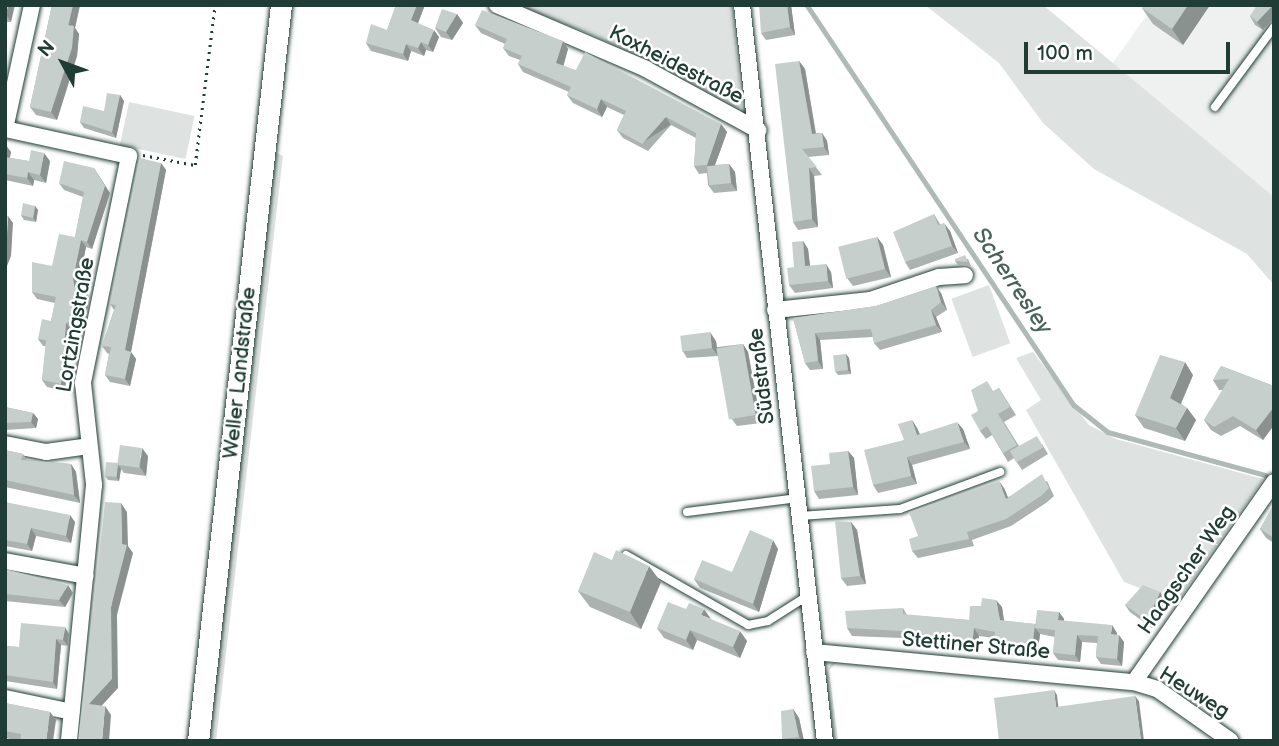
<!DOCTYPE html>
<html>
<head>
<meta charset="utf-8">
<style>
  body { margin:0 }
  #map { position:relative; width:1279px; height:746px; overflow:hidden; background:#fff; font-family:"Balsamiq Sans",sans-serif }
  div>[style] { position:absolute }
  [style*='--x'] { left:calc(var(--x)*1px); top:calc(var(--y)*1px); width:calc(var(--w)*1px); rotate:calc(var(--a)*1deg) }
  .built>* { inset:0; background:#eef1f0 }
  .green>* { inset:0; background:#dee3e2; transform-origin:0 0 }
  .stream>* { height:4.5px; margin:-2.25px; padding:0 2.25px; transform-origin:2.25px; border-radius:2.25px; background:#afbab7 }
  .path>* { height:2.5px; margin-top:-1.25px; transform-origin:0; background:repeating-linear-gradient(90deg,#1f3d34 0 2px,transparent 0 7px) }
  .roads { filter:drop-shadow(0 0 2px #1f3d34) drop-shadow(0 0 2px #1f3d34) }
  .service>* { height:8px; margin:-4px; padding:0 4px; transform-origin:4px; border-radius:4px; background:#fff }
  .minor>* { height:16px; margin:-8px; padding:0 8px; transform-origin:8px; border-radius:8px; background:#fff }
  .secondary>* { height:21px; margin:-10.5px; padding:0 10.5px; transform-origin:10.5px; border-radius:10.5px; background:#fff }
  .wall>* { inset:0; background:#abb2af }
  .shaded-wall>* { inset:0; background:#8b918f; transform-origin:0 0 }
  .building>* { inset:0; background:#c7cfcc; transform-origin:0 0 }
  span { translate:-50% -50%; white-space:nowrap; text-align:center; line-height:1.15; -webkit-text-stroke:5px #fff; paint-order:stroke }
  .street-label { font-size:21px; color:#1f3d34 }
  .water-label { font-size:23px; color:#4a625b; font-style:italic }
  .frame { position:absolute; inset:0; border:7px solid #1f3d34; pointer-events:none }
  .north { position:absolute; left:28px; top:28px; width:70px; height:70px; -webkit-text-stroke:5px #fff; paint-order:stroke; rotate:311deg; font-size:19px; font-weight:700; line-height:28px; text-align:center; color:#1f3d34 }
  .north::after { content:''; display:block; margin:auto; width:24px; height:32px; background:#1f3d34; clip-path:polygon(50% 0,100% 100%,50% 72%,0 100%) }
  .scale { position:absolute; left:1024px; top:42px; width:206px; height:32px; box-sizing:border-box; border:4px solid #1f3d34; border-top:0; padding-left:9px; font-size:21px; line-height:24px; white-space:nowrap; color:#1f3d34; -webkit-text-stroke:5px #fff; paint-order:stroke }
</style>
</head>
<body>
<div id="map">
  <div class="built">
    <div style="clip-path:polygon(1154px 5px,1274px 5px,1274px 197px,1112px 64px)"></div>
  </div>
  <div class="green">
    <div style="clip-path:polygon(515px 5px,732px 5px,742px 107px,734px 110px,596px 36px)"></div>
    <div style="clip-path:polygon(925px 5px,1043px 5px,1274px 197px,1274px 285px,1247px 254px,1094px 169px,1043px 123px,999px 63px)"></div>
    <div style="left:129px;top:102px;width:67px;height:44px;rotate:12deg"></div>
    <div style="clip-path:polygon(272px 151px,283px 156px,216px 741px,206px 741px)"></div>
    <div style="left:989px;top:285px;width:62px;height:40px;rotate:70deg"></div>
    <div style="clip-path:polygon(1033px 352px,1089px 425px,1116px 439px,1263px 479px,1177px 602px,1124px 582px,1026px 410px,1041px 400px,1016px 358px)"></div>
    <div style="clip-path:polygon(837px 662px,829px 670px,838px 741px,832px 741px,825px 676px,831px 664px)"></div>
  </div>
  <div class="stream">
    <div style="--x:807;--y:5;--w:481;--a:56.3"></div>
    <div style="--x:1074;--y:405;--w:43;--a:38.5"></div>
    <div style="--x:1108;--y:432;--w:163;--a:15.3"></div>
  </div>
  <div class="path">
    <div style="--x:143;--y:155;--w:53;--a:10.9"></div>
    <div style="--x:195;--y:165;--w:161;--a:-82.9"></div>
  </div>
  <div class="roads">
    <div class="service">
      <div style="--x:1215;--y:107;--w:99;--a:-53.6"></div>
      <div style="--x:687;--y:512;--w:112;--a:-7.2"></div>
      <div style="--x:800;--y:516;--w:100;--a:-4"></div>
      <div style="--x:900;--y:509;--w:107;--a:-20.3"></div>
      <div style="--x:626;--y:555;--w:141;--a:29.8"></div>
      <div style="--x:748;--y:625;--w:20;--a:-11"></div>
      <div style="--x:768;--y:621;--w:49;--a:-32.4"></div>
    </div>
    <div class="minor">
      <div style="--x:497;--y:5;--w:162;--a:23.2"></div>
      <div style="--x:646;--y:69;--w:128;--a:28.6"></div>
      <div style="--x:742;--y:5;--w:741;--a:83.57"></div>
      <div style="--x:5;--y:129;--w:127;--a:12.3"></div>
      <div style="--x:129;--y:156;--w:232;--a:101.5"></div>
      <div style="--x:83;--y:383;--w:103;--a:83.8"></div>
      <div style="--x:94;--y:485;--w:257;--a:95.6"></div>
      <div style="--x:5;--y:129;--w:127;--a:-77.7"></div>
      <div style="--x:775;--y:310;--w:96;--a:-6"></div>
      <div style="--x:870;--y:300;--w:73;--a:-18.4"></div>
      <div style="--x:939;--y:277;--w:26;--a:-4"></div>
      <div style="--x:5;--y:444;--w:42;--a:11"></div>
      <div style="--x:46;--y:452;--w:43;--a:-7.9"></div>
      <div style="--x:5;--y:561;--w:82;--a:10.5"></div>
      <div style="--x:814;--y:652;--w:321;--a:5.4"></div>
      <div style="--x:1134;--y:682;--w:24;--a:17"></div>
      <div style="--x:1157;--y:689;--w:90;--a:35.1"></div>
      <div style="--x:1134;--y:682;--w:244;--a:-55"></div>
      <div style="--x:5;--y:698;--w:68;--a:11.8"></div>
    </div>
    <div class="secondary">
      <div style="--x:198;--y:741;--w:741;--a:-83.57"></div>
    </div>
  </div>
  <div class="wall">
    <div style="clip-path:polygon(5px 5px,11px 22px,5px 22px)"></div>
    <div style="clip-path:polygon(52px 5px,80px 5px,75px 28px,79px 34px,77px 56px,57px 120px,36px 115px,30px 107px)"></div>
    <div style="clip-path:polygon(396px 5px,425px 5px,418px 23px,439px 37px,433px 52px,426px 50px,424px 56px,411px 51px,408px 61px,371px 51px,366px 43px,387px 30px)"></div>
    <div style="clip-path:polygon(791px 5px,795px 35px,766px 40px,761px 33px)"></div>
    <div style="clip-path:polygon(1210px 5px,1183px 45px,1153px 24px,1142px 8px)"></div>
    <div style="clip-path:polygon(1274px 5px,1274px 19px,1263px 30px,1255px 25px,1250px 16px)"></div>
    <div style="clip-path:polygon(457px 14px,463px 23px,452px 40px,441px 37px,435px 28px)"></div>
    <div style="clip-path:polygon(475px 25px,563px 41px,568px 49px,563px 66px,721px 124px,727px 132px,715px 165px,729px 164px,735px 172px,737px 191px,714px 193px,708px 185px,707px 173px,699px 174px,694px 166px,696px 138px,671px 125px,648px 151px,623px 138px,617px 130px,624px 115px,607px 107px,602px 117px,573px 103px,567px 95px,569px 92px,523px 72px,518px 64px,520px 60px,509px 56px,503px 48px,505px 44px,481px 33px)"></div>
    <div style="clip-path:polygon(799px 61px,805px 69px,816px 133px,822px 133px,827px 141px,829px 155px,808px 157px,822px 175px,814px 176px,818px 227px,798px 230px,793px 222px)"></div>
    <div style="clip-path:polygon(120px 95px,124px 101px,116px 138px,84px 128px,80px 122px,104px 111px)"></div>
    <div style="clip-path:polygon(5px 144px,11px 152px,10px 158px,29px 161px,50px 161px,46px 183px,34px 180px,33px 186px,5px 180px)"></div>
    <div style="clip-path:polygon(161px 163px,166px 170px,131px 352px,136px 359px,130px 386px,110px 382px,105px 375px,109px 354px,107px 353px,102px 346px,114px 310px,110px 304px)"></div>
    <div style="clip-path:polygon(59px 183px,110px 193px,92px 249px,86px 247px,78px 286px,78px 289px,85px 291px,90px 298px,84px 325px,71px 330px,65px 391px,47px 387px,42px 380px,46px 346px,43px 346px,38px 339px,51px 321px,55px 303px,37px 299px,32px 292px,75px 237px,83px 197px,64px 190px)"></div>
    <div style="clip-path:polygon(35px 206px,38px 210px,36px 222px,24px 220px,21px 215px)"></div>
    <div style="clip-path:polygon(934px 214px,940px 224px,950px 231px,958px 253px,910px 270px,905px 262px)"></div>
    <div style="clip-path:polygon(877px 237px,883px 245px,891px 277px,853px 286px,847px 278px)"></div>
    <div style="clip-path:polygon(803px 241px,808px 249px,810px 266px,831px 272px,833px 288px,795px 293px,789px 285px,794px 267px)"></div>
    <div style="clip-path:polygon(968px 259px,971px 266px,958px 265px,955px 261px)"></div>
    <div style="clip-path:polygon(941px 293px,947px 310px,936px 317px,942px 332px,880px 350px,874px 343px,873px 337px,820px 340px,823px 369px,810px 370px,805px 363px,793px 318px,876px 306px)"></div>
    <div style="clip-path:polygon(716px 341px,717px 347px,743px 344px,748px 352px,761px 423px,737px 426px,731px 418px,718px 356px,687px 358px,682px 350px)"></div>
    <div style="clip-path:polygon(846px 354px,849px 358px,851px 374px,838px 375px,835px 371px)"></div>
    <div style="clip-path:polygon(1221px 366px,1274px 386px,1274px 425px,1263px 440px,1240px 426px,1221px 436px,1211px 430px,1204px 420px,1223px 390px,1219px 390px,1213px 380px)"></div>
    <div style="clip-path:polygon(1193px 375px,1181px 404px,1187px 408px,1196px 420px,1185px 441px,1144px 428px,1135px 415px)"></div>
    <div style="clip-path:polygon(999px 388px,1016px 415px,1004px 422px,1019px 446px,1042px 444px,1048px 454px,1022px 470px,1014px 458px,1008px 462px,992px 435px,986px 439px,980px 431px,978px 411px,994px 391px)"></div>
    <div style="clip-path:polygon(5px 407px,33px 413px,38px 419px,36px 428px,5px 430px)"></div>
    <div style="clip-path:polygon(912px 420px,917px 428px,920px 434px,963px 429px,970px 449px,912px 465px,917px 484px,878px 493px,873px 485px,904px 440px)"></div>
    <div style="clip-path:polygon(5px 450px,23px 454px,27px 460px,71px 464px,76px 472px,80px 503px,5px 487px)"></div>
    <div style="clip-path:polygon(848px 451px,854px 458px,858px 495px,819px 499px,814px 491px,830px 464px)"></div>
    <div style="clip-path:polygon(148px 456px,146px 476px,124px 473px,121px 469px,119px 481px,108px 480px,105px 476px,118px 464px)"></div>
    <div style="clip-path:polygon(1047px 481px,1054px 496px,1046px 503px,1011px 526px,972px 540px,974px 546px,918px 558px,912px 551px,918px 536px,1004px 488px,1008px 497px)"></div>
    <div style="clip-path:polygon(5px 502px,75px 522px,71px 543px,36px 536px,32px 551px,5px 546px)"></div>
    <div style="clip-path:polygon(1274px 504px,1274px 543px,1266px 538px,1260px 529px)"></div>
    <div style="clip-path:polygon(851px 522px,857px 530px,866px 584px,847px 586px,841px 578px)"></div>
    <div style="clip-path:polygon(778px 549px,759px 612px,700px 588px,694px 579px,732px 572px)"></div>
    <div style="clip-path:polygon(5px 569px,73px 593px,65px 607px,5px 601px)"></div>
    <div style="clip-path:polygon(661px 582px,641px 629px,590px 607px,578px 591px)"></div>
    <div style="clip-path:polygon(1165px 599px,1152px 628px,1130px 612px,1125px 605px)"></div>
    <div style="clip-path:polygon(1002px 607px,1004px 621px,1035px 624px,1059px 612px,1064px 619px,1064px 621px,1117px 633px,1117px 635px,1124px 642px,1122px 666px,1101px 664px,1096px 657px,1097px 643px,1082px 642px,1080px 662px,1058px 660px,1053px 653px,1055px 637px,1040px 634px,1037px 657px,999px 654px,993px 646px,994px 638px,979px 636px,977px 652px,938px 649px,926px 639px,852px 636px,847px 628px,903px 608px,907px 615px,969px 620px)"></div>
    <div style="clip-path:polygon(711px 619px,747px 641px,740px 658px,697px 640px,693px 650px,664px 638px,657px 628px)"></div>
    <div style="clip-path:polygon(69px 634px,68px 646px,61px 645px,57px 689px,5px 681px,5px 646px,19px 647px)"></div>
    <div style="clip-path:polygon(5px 703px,50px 712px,56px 720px,20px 741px,5px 738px)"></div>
    <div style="clip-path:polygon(793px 709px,799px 718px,804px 741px,783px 741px,782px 739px)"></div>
  </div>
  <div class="shaded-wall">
    <div style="clip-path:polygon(8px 5px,15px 5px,11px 22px,6px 15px)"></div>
    <div style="clip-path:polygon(73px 5px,80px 5px,75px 28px,79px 34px,77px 56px,57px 120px,51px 112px)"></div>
    <div style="clip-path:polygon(417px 5px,425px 5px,416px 28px,411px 20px)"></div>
    <div style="clip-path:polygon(787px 5px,791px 5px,795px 35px,790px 27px)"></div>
    <div style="clip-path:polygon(1188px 5px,1210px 5px,1183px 45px,1172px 29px)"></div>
    <div style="clip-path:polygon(1273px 5px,1274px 5px,1274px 19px,1263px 30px,1257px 22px)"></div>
    <div style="clip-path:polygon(457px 14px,463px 23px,452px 40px,446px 32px)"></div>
    <div style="clip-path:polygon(434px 30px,439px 37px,433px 52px,428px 45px)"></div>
    <div style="clip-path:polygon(563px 41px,568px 49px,562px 71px,556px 63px)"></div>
    <div style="clip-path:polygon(421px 42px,426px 50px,424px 56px,418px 48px)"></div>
    <div style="clip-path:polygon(406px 44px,411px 51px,408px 61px,403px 54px)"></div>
    <div style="clip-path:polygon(799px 61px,805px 69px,817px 142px,812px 134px)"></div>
    <div style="clip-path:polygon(120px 95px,124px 101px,116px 138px,112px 132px)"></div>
    <div style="clip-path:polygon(601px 99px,607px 107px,602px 117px,597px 109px)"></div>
    <div style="left:666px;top:117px;width:9px;height:36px;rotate:58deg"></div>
    <div style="clip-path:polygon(721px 124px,727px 132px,712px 173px,707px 165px)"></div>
    <div style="clip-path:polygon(822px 133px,827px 141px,829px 155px,824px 147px)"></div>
    <div style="clip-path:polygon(5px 144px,11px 152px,8px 165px,5px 160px)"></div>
    <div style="clip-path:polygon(44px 153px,50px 161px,46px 183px,40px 175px)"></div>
    <div style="clip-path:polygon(161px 163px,166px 170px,131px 352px,136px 359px,130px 386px,125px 379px,125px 350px)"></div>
    <div style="clip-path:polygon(729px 164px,735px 172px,737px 191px,731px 183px)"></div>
    <div style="clip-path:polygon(94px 168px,110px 193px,92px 249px,87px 242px)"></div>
    <div style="clip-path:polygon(809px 168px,814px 176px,818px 227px,812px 219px)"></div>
    <div style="clip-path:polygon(28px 172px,34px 180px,33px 186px,27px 178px)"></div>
    <div style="clip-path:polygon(35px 206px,38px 210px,36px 222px,33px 218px)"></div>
    <div style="clip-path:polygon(8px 216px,13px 223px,11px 256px,5px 271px)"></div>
    <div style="clip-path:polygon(944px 223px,950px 231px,958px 253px,952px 246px)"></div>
    <div style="clip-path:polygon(877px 237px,883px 245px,891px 277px,885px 269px)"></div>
    <div style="clip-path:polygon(81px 240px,86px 247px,78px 286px,80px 296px,75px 289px,73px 279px)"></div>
    <div style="clip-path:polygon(803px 241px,808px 249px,811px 274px,805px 266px)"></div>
    <div style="clip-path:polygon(826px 264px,831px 272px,833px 288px,828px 281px)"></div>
    <div style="clip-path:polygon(936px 286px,941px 293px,947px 310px,941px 302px)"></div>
    <div style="clip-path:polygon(85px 291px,90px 298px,84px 325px,79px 318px)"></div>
    <div style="clip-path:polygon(931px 310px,936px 317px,942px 332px,936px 325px)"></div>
    <div style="clip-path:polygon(66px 323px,71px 330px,65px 391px,61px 384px)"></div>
    <div style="clip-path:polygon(710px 332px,716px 341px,718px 356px,712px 348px)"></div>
    <div style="clip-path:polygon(815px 333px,820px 340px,823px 369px,818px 361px)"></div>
    <div style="clip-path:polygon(743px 344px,748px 352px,761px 423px,756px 415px)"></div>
    <div style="clip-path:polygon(846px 354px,849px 358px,851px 374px,848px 370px)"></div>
    <div style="clip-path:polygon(1185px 362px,1193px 375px,1178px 410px,1170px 398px)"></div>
    <div style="clip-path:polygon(1274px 407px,1274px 425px,1263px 440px,1256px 430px)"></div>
    <div style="clip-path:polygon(1187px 408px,1196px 420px,1185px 441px,1176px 428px)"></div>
    <div style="clip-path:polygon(33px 413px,38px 419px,36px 428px,31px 422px)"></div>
    <div style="clip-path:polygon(912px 420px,917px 428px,923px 443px,917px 435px)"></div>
    <div style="clip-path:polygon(957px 422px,963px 429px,970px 449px,964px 442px)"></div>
    <div style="clip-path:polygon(142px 448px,148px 456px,146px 476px,140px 467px)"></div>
    <div style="clip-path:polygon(848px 451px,854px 458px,858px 495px,853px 487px)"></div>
    <div style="clip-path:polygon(907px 457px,912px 465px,917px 484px,911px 476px)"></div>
    <div style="clip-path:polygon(71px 464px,76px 472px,80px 503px,74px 495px)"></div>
    <div style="clip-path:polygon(118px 465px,121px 469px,119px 481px,116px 477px)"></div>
    <div style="clip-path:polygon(999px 481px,1004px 488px,1011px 506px,1006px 499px)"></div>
    <div style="clip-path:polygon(121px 503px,127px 512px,128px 546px,133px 553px,117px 615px,118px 688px,95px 713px,89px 704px,111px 607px,122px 544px)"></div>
    <div style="clip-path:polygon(70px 515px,75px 522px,71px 543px,66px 536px)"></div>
    <div style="clip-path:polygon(851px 522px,857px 530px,866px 584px,860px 576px)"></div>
    <div style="clip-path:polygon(31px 528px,36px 536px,32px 551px,27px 544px)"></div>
    <div style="clip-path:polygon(773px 540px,778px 549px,759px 612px,753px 604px)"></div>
    <div style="clip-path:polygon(649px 566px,661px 582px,641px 629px,630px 612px)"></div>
    <div style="clip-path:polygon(68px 585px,73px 593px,65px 607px,59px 600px)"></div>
    <div style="clip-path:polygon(1160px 592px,1165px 599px,1152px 628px,1147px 621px)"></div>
    <div style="clip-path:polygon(996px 600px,1002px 607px,1005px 628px,1000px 620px)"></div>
    <div style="clip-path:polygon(704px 609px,711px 619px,701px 615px)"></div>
    <div style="clip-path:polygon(1059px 612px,1064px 619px,1063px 627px,1058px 620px)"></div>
    <div style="clip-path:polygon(1035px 624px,1035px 628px,1040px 634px,1037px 657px,1032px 650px)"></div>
    <div style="clip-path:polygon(1112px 625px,1117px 633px,1116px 641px,1111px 634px)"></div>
    <div style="clip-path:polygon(65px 627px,69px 634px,68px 646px,63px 640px)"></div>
    <div style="clip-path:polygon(974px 628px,979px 636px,977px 652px,972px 645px)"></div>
    <div style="clip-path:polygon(690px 630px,697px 640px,693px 650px,686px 640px)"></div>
    <div style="clip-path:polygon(740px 631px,747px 641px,740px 658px,733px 647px)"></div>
    <div style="clip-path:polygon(1077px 635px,1082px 642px,1080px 662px,1075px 655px)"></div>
    <div style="clip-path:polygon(1119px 635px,1124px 642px,1122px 666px,1117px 659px)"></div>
    <div style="clip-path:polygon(56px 639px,61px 645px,57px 689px,53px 682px)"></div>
    <div style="clip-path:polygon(1054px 690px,1057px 695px,1059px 712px,1056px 707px)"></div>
    <div style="clip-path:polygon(1135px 696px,1139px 701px,1144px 741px,1141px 741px)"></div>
    <div style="clip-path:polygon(105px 706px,111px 715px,109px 741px,102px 741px)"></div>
    <div style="clip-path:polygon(793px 709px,799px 718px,804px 741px,802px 741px,799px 737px)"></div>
    <div style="clip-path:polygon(50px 712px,56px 720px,53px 741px,46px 741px)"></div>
  </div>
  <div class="building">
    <div style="clip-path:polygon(5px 5px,8px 5px,6px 15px,5px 15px)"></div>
    <div style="clip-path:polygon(52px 5px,73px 5px,68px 25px,74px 26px,72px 48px,51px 112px,30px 107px)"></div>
    <div style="clip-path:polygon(396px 5px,417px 5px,411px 20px,434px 30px,428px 45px,421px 42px,418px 48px,406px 44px,403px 54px,366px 43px,371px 24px,387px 30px)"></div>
    <div style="clip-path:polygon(759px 5px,787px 5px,790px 27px,761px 33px)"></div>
    <div style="clip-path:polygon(1144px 5px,1188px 5px,1172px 29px,1142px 8px)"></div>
    <div style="clip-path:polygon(1257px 5px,1273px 5px,1257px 22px,1250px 16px)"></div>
    <div style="clip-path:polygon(442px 9px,457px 14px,446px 32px,435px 28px)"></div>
    <div style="clip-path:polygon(482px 10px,563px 41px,556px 63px,576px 70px,585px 52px,721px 124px,707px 165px,694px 166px,696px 133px,666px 117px,642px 144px,617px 130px,626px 111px,601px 99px,597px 109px,567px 95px,571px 87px,518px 64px,522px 56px,503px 48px,507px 39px,475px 25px)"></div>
    <div style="clip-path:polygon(799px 61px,812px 134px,822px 133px,824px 147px,802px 149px,817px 167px,809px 168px,812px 219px,793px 222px,775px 64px)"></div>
    <div style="clip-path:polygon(107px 93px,120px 95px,112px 132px,80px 122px,83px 106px,104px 111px)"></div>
    <div style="clip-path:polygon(31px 150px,44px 153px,40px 175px,28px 172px,27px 178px,5px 174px,5px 157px,29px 161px)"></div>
    <div style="clip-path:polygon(140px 158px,161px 163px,125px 350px,131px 352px,125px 379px,105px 375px,111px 347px,102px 346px,116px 305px,110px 304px)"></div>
    <div style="clip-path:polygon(64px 161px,94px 168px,105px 186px,87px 242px,81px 240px,73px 279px,75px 289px,85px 291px,79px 318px,66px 323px,61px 384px,42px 380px,46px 340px,38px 339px,42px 319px,51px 321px,56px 297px,32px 292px,32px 262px,52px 266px,59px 234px,75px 237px,84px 192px,59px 183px)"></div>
    <div style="left:729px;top:164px;width:19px;height:22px;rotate:84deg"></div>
    <div style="clip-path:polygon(23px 203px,35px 206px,33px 218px,21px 215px)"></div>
    <div style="clip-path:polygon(934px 214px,938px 225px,944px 223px,952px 246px,905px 262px,893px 232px)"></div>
    <div style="clip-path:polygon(5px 216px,8px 216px,5px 250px)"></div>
    <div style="left:877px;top:237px;width:33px;height:40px;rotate:76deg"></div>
    <div style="clip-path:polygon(803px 241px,805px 266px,826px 264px,828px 281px,789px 285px,787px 268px,794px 267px,792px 242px)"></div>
    <div style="clip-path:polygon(965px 255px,968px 262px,955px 261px,955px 259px)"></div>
    <div style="clip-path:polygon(936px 286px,941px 302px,931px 310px,936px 325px,874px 343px,871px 329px,815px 333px,818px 361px,805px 363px,793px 318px,876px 306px)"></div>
    <div style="left:710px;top:332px;width:16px;height:30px;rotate:83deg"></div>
    <div style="left:743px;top:344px;width:72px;height:27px;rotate:80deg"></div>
    <div style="left:846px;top:354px;width:16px;height:13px;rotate:83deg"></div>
    <div style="clip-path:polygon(1160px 355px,1185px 362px,1170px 398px,1187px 408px,1176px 428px,1135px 415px)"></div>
    <div style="clip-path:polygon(1221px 366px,1274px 386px,1274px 407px,1256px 430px,1233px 416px,1214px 427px,1204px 420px,1229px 379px,1213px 380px)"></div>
    <div style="clip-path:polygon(987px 381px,993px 391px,999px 388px,1010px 407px,998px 414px,1017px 445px,1003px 453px,987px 426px,980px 431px,971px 415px,978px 411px,971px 390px)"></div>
    <div style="clip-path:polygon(5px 407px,33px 413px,31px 422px,5px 423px)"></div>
    <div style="clip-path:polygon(912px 420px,917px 435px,957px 422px,964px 442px,907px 457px,911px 476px,873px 485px,864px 450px,904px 440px,898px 424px)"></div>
    <div style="left:1037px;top:436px;width:13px;height:31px;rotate:61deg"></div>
    <div style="left:120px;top:445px;width:22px;height:20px;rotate:8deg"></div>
    <div style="clip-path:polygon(5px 450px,23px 454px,21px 460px,71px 464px,74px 495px,5px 480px)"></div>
    <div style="clip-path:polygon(848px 451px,853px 487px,814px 491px,811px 466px,830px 464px,829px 453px)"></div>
    <div style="left:106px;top:462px;width:12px;height:14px;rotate:5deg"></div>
    <div style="clip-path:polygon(1042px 474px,1049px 488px,1041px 496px,1006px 519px,967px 532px,969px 539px,912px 551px,909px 539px,918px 536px,909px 512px,999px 481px,1006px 499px)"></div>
    <div style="clip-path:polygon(5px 502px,70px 515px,66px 536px,31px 528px,27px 544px,5px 540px)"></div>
    <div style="clip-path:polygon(105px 502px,121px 503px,122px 544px,127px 545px,111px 607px,112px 679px,89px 704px,105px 706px,102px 741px,78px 741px)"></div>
    <div style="clip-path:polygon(1274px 504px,1274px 538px,1260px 529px)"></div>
    <div style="clip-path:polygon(835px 521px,851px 522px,860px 576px,841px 578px)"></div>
    <div style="clip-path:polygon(750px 530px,773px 540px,753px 604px,694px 579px,702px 560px,732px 572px)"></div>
    <div style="clip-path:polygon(616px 550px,649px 566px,630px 612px,578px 591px,594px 552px,612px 560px)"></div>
    <div style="clip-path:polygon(5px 569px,68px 585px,59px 600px,5px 594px)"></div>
    <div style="clip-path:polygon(1143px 585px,1160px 592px,1147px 621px,1125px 605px)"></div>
    <div style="clip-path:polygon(982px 598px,996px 600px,1000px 620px,1035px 624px,1032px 650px,993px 646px,995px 632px,974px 628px,972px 645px,932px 641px,920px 632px,847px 628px,845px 611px,903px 608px,903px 614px,969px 620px,970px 606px,981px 606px)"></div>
    <div style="clip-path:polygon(668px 602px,686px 609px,689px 603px,704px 609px,701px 615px,740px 631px,733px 647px,690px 630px,686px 640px,657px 628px)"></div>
    <div style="clip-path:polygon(1037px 610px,1059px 612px,1058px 620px,1112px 625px,1111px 634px,1119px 635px,1117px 659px,1096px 657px,1098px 636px,1077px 635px,1075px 655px,1053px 653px,1055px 630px,1035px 628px)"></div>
    <div style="clip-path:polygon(21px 623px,65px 627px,63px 640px,56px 639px,53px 682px,5px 675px,5px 646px,19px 647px)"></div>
    <div style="clip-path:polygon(1054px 690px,1056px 707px,1135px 696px,1141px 741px,999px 741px,994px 698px)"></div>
    <div style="clip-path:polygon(5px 703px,50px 712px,46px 741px,20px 741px,21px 734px,5px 731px)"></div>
    <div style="clip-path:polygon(793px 709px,799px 737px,782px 739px,781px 711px)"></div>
  </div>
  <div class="street-label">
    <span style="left:676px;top:65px;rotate:27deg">Koxheidestraße</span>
    <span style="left:76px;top:325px;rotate:-80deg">Lortzingstraße</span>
    <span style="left:240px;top:373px;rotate:-84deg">Weller Landstraße</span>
    <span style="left:762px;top:376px;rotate:-97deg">Südstraße</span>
    <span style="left:1187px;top:570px;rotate:-55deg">Haagscher Weg</span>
    <span style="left:976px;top:646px;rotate:5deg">Stettiner Straße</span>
    <span style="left:1194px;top:693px;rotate:32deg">Heuweg</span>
  </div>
  <div class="water-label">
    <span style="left:1012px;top:281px;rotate:56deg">Scherresley</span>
  </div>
  <div class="frame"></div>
  <div class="north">N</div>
  <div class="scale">100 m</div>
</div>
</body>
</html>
